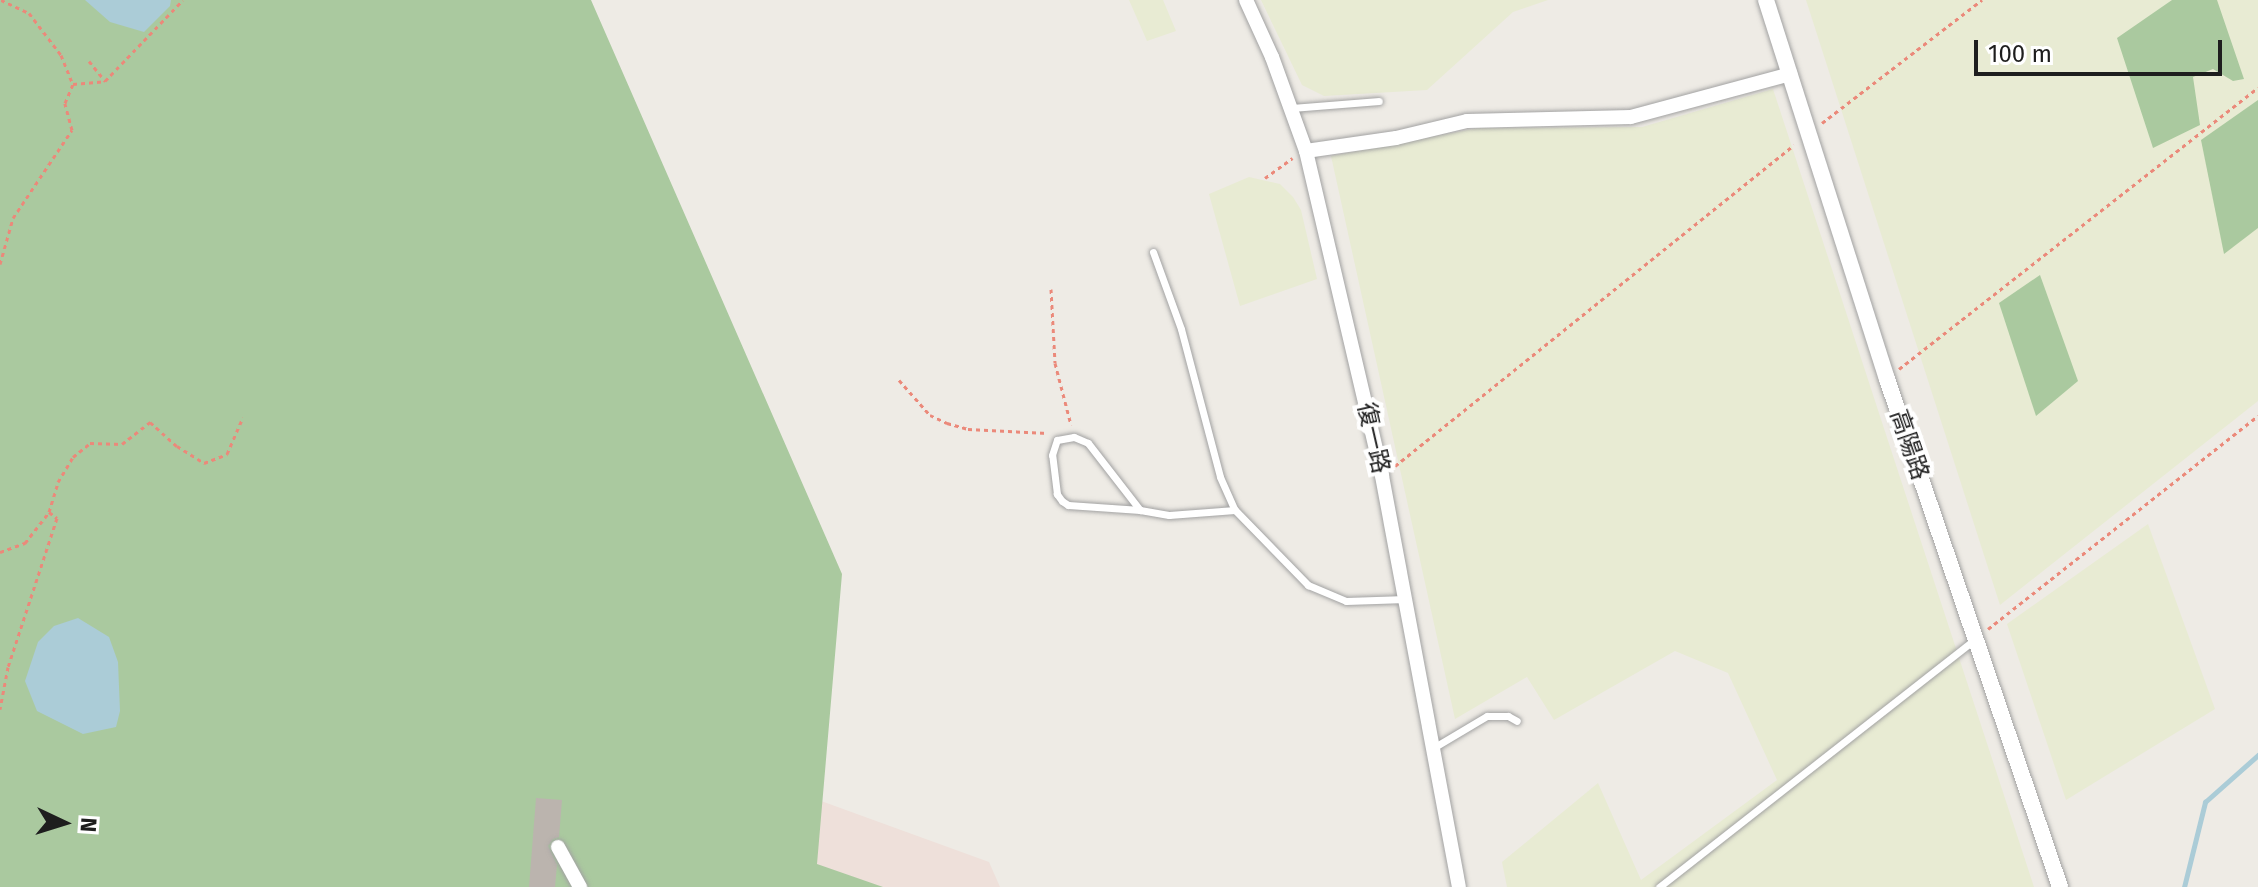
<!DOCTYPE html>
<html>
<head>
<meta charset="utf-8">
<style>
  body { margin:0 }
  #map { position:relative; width:2258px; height:887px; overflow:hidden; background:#eeebe5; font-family:"Fira Sans","Noto Sans TC",sans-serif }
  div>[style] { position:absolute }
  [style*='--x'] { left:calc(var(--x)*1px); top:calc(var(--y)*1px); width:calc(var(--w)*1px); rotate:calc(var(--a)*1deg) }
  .military>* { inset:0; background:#eee0da }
  .farmland>* { inset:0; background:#e8ebd3 }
  .forest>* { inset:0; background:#aac99f }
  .water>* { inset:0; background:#abccd7 }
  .stream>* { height:5px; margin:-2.5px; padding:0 2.5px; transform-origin:2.5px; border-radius:2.5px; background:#abccd7 }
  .building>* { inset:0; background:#bbb4ae }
  .path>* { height:3px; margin-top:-1.5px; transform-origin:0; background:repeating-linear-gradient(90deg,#eb897a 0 4px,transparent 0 8px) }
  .roads { filter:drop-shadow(0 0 2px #a2a2a2) drop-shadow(0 0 2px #a2a2a2) }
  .service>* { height:7px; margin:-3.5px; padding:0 3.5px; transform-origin:3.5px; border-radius:3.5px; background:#fff }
  .minor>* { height:14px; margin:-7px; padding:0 7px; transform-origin:7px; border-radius:7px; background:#fff }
  .tertiary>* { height:16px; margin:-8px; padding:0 8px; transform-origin:8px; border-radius:8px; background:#fff }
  span { translate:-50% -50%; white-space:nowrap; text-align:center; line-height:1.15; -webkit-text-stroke:8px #fff; paint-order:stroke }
  .street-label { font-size:24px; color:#1e1e1e }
  .north { position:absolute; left:24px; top:783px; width:80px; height:80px; -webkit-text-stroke:6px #fff; paint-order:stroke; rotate:94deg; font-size:22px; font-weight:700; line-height:32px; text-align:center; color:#1e1e1e }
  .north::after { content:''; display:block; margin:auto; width:28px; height:36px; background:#1e1e1e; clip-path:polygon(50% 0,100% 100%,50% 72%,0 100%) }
  .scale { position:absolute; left:1974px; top:40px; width:248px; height:36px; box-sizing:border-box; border:4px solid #1e1e1e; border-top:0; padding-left:10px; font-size:24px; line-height:28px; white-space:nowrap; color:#1e1e1e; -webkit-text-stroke:6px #fff; paint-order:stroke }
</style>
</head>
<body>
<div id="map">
  <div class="military">
    <div style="clip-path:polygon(695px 755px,989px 862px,1000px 887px,510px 887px)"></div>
  </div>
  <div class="farmland">
    <div style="clip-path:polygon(1129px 0,1163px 0,1176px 31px,1147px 41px)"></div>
    <div style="clip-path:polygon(1261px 0,1548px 0,1513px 12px,1427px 90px,1324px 96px,1302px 85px)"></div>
    <div style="clip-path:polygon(1806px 0,2258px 0,2258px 401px,2000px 605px)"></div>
    <div style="clip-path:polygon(1773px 89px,2034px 887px,1507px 887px,1502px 862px,1598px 783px,1641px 880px,1777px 780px,1728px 673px,1675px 651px,1554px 720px,1527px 677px,1455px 719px,1331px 156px,1478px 128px,1642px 127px)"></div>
    <div style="clip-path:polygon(1249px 177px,1280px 184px,1293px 197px,1301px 210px,1317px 279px,1240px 306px,1209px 194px)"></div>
    <div style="clip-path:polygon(2148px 524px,2215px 709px,2066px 800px,2007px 624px)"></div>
  </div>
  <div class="forest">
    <div style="clip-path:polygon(0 0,591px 0,842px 574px,817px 864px,883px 887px,0 887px)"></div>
    <div style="clip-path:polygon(2172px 0,2217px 0,2244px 79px,2233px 81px,2213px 69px,2193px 77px,2200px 125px,2153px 148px,2117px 38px)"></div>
    <div style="clip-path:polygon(2258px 100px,2258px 228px,2224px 254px,2201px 140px)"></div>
    <div style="clip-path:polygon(2040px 275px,2078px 381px,2036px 416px,1999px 303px)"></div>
  </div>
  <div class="water">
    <div style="clip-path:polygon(85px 0,171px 0,170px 6px,144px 32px,110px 22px)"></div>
    <div style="clip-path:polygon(78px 618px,109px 637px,118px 662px,120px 711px,116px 727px,83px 734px,37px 711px,25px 681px,38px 642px,54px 626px)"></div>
  </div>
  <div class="stream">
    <div style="--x:2184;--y:887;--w:88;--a:-76.1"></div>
    <div style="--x:2205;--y:802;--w:71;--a:-41.6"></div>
  </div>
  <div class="building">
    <div style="clip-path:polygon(536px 798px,562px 800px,559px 837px,553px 839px,548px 846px,557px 865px,555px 887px,529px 887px)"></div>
  </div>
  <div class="path">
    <div style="--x:1;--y:0;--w:31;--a:25"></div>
    <div style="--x:29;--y:13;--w:53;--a:52.7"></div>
    <div style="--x:61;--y:55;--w:31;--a:68"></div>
    <div style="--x:89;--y:61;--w:26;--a:51"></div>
    <div style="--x:1822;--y:123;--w:202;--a:-37.6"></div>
    <div style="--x:1265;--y:178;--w:34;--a:-36"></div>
    <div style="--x:0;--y:264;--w:48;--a:-74.2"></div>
    <div style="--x:13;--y:218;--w:106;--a:-56.2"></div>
    <div style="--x:72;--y:130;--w:28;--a:-105"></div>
    <div style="--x:65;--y:103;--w:21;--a:-67"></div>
    <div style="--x:73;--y:84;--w:32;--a:-5"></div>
    <div style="--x:105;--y:81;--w:112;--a:-46.1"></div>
    <div style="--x:1051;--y:289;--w:74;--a:86.9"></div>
    <div style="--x:1055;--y:363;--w:64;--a:75.5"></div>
    <div style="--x:1899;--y:369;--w:456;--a:-38.1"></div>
    <div style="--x:899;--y:380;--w:47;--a:48.5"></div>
    <div style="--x:930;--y:415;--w:19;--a:25"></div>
    <div style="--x:947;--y:423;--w:22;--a:16"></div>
    <div style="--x:968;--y:429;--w:80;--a:2.9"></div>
    <div style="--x:1395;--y:466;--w:512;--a:-38.82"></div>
    <div style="--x:49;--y:512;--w:31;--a:-73"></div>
    <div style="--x:58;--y:482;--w:29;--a:-59"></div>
    <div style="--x:73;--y:457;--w:22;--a:-39"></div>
    <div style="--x:90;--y:443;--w:32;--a:2"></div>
    <div style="--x:122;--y:444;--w:36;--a:-38"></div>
    <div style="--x:150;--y:422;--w:36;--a:42"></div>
    <div style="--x:177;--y:446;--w:32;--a:32"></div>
    <div style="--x:204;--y:463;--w:25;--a:-21"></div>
    <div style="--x:227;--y:454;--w:40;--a:-66.6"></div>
    <div style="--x:0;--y:552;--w:27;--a:-20"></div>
    <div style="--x:25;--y:543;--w:39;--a:-52"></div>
    <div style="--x:49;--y:512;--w:10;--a:37"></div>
    <div style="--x:57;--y:518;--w:157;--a:108.2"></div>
    <div style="--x:8;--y:667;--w:43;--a:100.8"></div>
    <div style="--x:1988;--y:629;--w:344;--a:-38.3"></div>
  </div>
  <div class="roads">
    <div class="service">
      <div style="--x:1292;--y:108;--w:87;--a:-4.6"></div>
      <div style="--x:1153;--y:252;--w:82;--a:70"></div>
      <div style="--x:1181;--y:329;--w:153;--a:75.2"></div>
      <div style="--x:1220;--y:477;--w:36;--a:66"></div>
      <div style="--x:1235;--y:510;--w:105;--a:45.8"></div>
      <div style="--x:1308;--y:585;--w:41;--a:22.8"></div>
      <div style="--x:1346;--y:601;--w:60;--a:-1.9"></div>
      <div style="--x:1140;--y:510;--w:72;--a:-176"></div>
      <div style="--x:1068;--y:505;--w:7;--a:-146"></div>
      <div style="--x:1062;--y:501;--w:9;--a:-126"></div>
      <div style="--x:1057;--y:494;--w:39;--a:-97"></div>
      <div style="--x:1052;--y:455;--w:16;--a:-72"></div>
      <div style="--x:1057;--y:440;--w:17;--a:-10"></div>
      <div style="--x:1074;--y:437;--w:15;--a:23"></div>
      <div style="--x:1088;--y:443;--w:85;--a:52.2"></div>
      <div style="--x:1140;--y:510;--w:29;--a:10"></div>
      <div style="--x:1169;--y:515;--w:66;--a:-4.3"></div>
      <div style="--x:1433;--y:748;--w:63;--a:-30.7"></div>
      <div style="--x:1487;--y:716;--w:21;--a:0"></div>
      <div style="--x:1508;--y:716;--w:10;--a:29"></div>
      <div style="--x:1659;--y:887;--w:402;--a:-38.1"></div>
    </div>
    <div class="minor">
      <div style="--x:1246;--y:0;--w:63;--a:65.5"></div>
      <div style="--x:1272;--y:57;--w:100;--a:70.1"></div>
      <div style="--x:1306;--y:151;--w:334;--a:76.8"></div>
      <div style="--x:1382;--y:476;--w:418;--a:79.4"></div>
      <div style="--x:1306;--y:151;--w:91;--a:-8.2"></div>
      <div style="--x:1396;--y:138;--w:73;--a:-13.5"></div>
      <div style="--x:1467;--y:121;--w:164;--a:-1.4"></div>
      <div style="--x:1631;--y:117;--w:165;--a:-15.1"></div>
      <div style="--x:558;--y:847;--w:46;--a:61.2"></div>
    </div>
    <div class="tertiary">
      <div style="--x:1766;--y:0;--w:398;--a:72.3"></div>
      <div style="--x:1887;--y:379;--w:537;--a:71.19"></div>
    </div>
  </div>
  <div class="street-label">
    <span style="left:1373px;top:438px;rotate:77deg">復一路</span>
    <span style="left:1909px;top:445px;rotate:71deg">高陽路</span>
  </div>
  <div class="north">N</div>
  <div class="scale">100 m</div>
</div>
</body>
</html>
